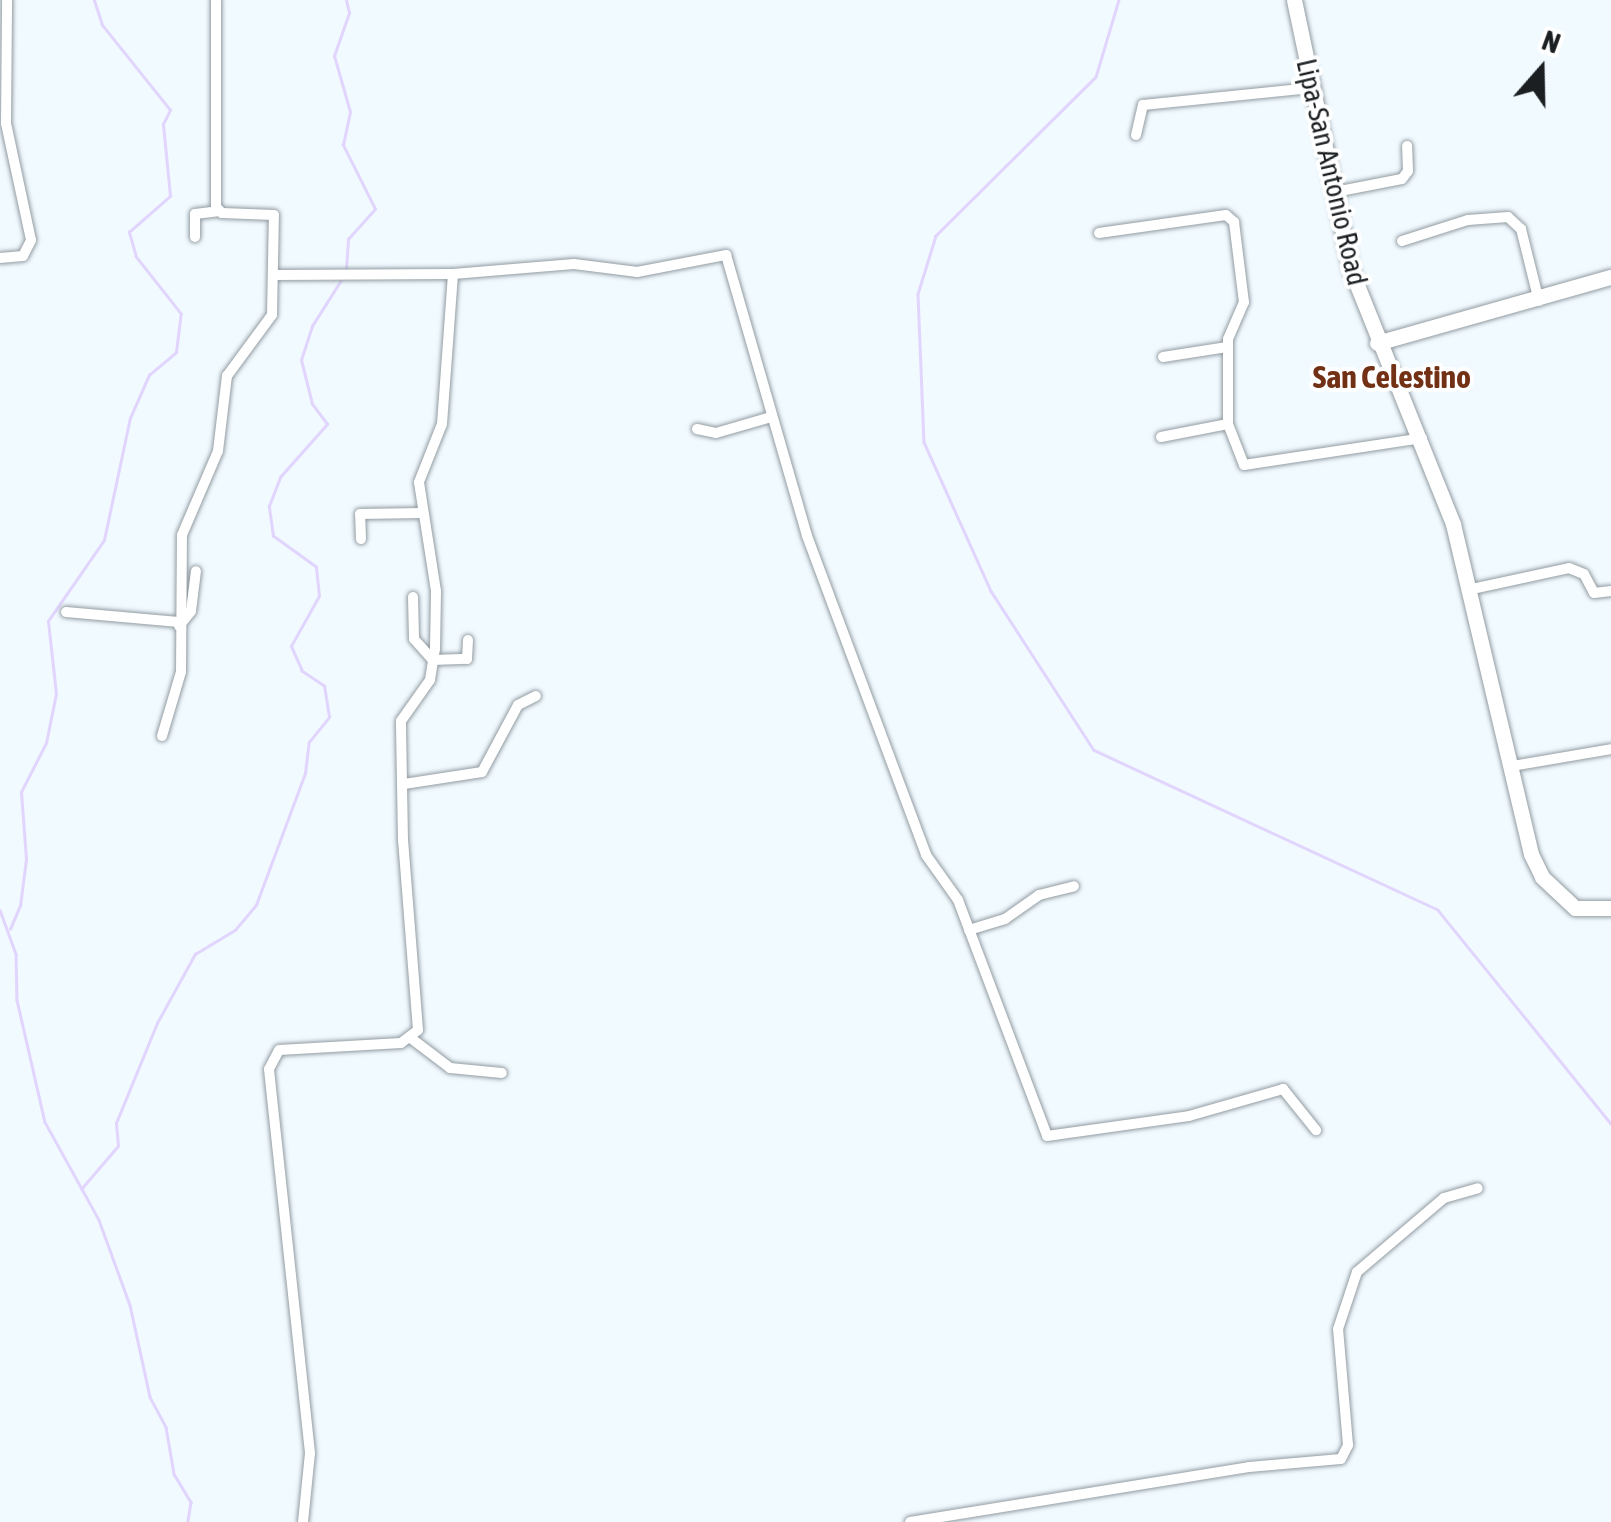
<!DOCTYPE html>
<html>
<head>
<meta charset="utf-8">
<style>
  body { margin:0 }
  #map { position:relative; width:1611px; height:1522px; overflow:hidden; background:#f1faff; font-family:"Asap Condensed",sans-serif }
  div>[style] { position:absolute }
  [style*='--x'] { left:calc(var(--x)*1px); top:calc(var(--y)*1px); width:calc(var(--w)*1px); rotate:calc(var(--a)*1deg) }
  .stream>* { height:2.5px; margin:-1.25px; padding:0 1.25px; transform-origin:1.25px; border-radius:1.25px; background:#e2d5fd }
  .roads { filter:drop-shadow(0 0 2px #929ca2) drop-shadow(0 0 2px #929ca2) }
  .street>* { height:10px; margin:-5px; padding:0 5px; transform-origin:5px; border-radius:5px; background:#fff }
  .secondary>* { height:15px; margin:-7.5px; padding:0 7.5px; transform-origin:7.5px; border-radius:7.5px; background:#fff }
  span { translate:-50% -50%; white-space:nowrap; text-align:center; line-height:1.15; -webkit-text-stroke:8px #fff; paint-order:stroke }
  .street-label { font-size:28px; color:#1b1f21 }
  .quarter-label { font-size:32px; color:#723115; font-weight:700 }
  .north { position:absolute; left:1491px; top:20px; width:100px; height:100px; -webkit-text-stroke:8px #fff; paint-order:stroke; rotate:20deg; font-size:28px; font-weight:700; line-height:40px; text-align:center; color:#1b1f21 }
  .north::after { content:''; display:block; margin:auto; width:35px; height:45px; background:#1b1f21; clip-path:polygon(50% 0,100% 100%,50% 72%,0 100%) }
</style>
</head>
<body>
<div id="map">
  <div class="stream">
    <div style="--x:1119;--y:0;--w:80;--a:106.6"></div>
    <div style="--x:1096;--y:77;--w:226;--a:135.2"></div>
    <div style="--x:936;--y:236;--w:61;--a:107.2"></div>
    <div style="--x:918;--y:294;--w:148;--a:87.7"></div>
    <div style="--x:924;--y:442;--w:163;--a:65.8"></div>
    <div style="--x:991;--y:591;--w:189;--a:57.1"></div>
    <div style="--x:1094;--y:750;--w:379;--a:24.9"></div>
    <div style="--x:1438;--y:910;--w:275;--a:51"></div>
    <div style="--x:346;--y:269;--w:30;--a:-86"></div>
    <div style="--x:348;--y:239;--w:40;--a:-48"></div>
    <div style="--x:375;--y:209;--w:72;--a:-116.6"></div>
    <div style="--x:343;--y:145;--w:34;--a:-78"></div>
    <div style="--x:350;--y:112;--w:58;--a:-105.9"></div>
    <div style="--x:334;--y:56;--w:46;--a:-70.8"></div>
    <div style="--x:349;--y:13;--w:13;--a:-103"></div>
    <div style="--x:0;--y:910;--w:47;--a:70"></div>
    <div style="--x:16;--y:954;--w:46;--a:88.8"></div>
    <div style="--x:17;--y:1000;--w:125;--a:77.1"></div>
    <div style="--x:45;--y:1122;--w:112;--a:61.1"></div>
    <div style="--x:99;--y:1220;--w:90;--a:70"></div>
    <div style="--x:130;--y:1305;--w:94;--a:77.7"></div>
    <div style="--x:150;--y:1397;--w:34;--a:62"></div>
    <div style="--x:166;--y:1427;--w:48;--a:80.3"></div>
    <div style="--x:174;--y:1474;--w:33;--a:59"></div>
    <div style="--x:191;--y:1502;--w:20;--a:99"></div>
    <div style="--x:10;--y:929;--w:25;--a:-67"></div>
    <div style="--x:20;--y:906;--w:47;--a:-82.7"></div>
    <div style="--x:26;--y:859;--w:67;--a:-94.3"></div>
    <div style="--x:21;--y:792;--w:55;--a:-63"></div>
    <div style="--x:46;--y:743;--w:50;--a:-78.5"></div>
    <div style="--x:56;--y:694;--w:73;--a:-96.3"></div>
    <div style="--x:48;--y:621;--w:98;--a:-55.3"></div>
    <div style="--x:104;--y:540;--w:125;--a:-78"></div>
    <div style="--x:130;--y:418;--w:47;--a:-66.2"></div>
    <div style="--x:149;--y:375;--w:35;--a:-40"></div>
    <div style="--x:176;--y:352;--w:38;--a:-83"></div>
    <div style="--x:181;--y:314;--w:73;--a:-128.3"></div>
    <div style="--x:136;--y:257;--w:26;--a:-106"></div>
    <div style="--x:129;--y:232;--w:55;--a:-41.3"></div>
    <div style="--x:170;--y:196;--w:72;--a:-95.6"></div>
    <div style="--x:163;--y:124;--w:16;--a:-63"></div>
    <div style="--x:170;--y:110;--w:109;--a:-128.7"></div>
    <div style="--x:102;--y:25;--w:26;--a:-108"></div>
    <div style="--x:81;--y:1189;--w:57;--a:-49.3"></div>
    <div style="--x:118;--y:1146;--w:23;--a:-95"></div>
    <div style="--x:116;--y:1123;--w:108;--a:-67.7"></div>
    <div style="--x:157;--y:1023;--w:79;--a:-61.2"></div>
    <div style="--x:195;--y:954;--w:47;--a:-31"></div>
    <div style="--x:235;--y:930;--w:33;--a:-50"></div>
    <div style="--x:256;--y:905;--w:141;--a:-69.6"></div>
    <div style="--x:305;--y:773;--w:31;--a:-83"></div>
    <div style="--x:309;--y:742;--w:32;--a:-51"></div>
    <div style="--x:329;--y:717;--w:31;--a:-99"></div>
    <div style="--x:324;--y:686;--w:27;--a:-146"></div>
    <div style="--x:302;--y:671;--w:27;--a:-114"></div>
    <div style="--x:291;--y:646;--w:57;--a:-60.8"></div>
    <div style="--x:319;--y:596;--w:29;--a:-96"></div>
    <div style="--x:316;--y:567;--w:53;--a:-144.2"></div>
    <div style="--x:273;--y:536;--w:30;--a:-98"></div>
    <div style="--x:269;--y:506;--w:31;--a:-69"></div>
    <div style="--x:280;--y:477;--w:71;--a:-48.4"></div>
    <div style="--x:327;--y:424;--w:25;--a:-127"></div>
    <div style="--x:312;--y:404;--w:45;--a:-104"></div>
    <div style="--x:301;--y:360;--w:36;--a:-72"></div>
    <div style="--x:312;--y:326;--w:58;--a:-57.7"></div>
  </div>
  <div class="roads">
    <div class="street">
      <div style="--x:1136;--y:135;--w:31;--a:-77"></div>
      <div style="--x:1143;--y:105;--w:169;--a:-5.8"></div>
      <div style="--x:1335;--y:192;--w:68;--a:-11"></div>
      <div style="--x:1402;--y:179;--w:10;--a:-53"></div>
      <div style="--x:1408;--y:171;--w:25;--a:-92"></div>
      <div style="--x:1099;--y:233;--w:128;--a:-8.1"></div>
      <div style="--x:1226;--y:215;--w:11;--a:41"></div>
      <div style="--x:1234;--y:222;--w:81;--a:82.9"></div>
      <div style="--x:1244;--y:302;--w:40;--a:113.4"></div>
      <div style="--x:1228;--y:339;--w:85;--a:90"></div>
      <div style="--x:1228;--y:424;--w:44;--a:68.7"></div>
      <div style="--x:1244;--y:465;--w:180;--a:-8.6"></div>
      <div style="--x:195;--y:237;--w:23;--a:-90"></div>
      <div style="--x:195;--y:214;--w:23;--a:-7"></div>
      <div style="--x:1402;--y:241;--w:69;--a:-17.7"></div>
      <div style="--x:1468;--y:220;--w:40;--a:-4.3"></div>
      <div style="--x:1508;--y:217;--w:18;--a:43"></div>
      <div style="--x:1521;--y:229;--w:74;--a:76"></div>
      <div style="--x:0;--y:258;--w:23;--a:-5"></div>
      <div style="--x:23;--y:256;--w:18;--a:-63"></div>
      <div style="--x:31;--y:240;--w:120;--a:-102.1"></div>
      <div style="--x:6;--y:123;--w:123;--a:-89.5"></div>
      <div style="--x:275;--y:275;--w:178;--a:-0.3"></div>
      <div style="--x:453;--y:274;--w:121;--a:-4.7"></div>
      <div style="--x:574;--y:264;--w:64;--a:7.2"></div>
      <div style="--x:637;--y:272;--w:91;--a:-10.8"></div>
      <div style="--x:726;--y:255;--w:292;--a:73.9"></div>
      <div style="--x:807;--y:536;--w:340;--a:69.5"></div>
      <div style="--x:926;--y:855;--w:55;--a:54.6"></div>
      <div style="--x:958;--y:900;--w:252;--a:69.3"></div>
      <div style="--x:1047;--y:1136;--w:143;--a:-8"></div>
      <div style="--x:1189;--y:1116;--w:98;--a:-16"></div>
      <div style="--x:1283;--y:1089;--w:53;--a:51.2"></div>
      <div style="--x:1163;--y:357;--w:65;--a:-8.9"></div>
      <div style="--x:697;--y:429;--w:19;--a:12"></div>
      <div style="--x:716;--y:433;--w:57;--a:-16.2"></div>
      <div style="--x:1161;--y:437;--w:68;--a:-11"></div>
      <div style="--x:361;--y:539;--w:25;--a:-92"></div>
      <div style="--x:360;--y:514;--w:62;--a:-0.9"></div>
      <div style="--x:1472;--y:589;--w:99;--a:-12.2"></div>
      <div style="--x:1569;--y:568;--w:16;--a:22"></div>
      <div style="--x:1584;--y:574;--w:21;--a:62"></div>
      <div style="--x:1594;--y:593;--w:17;--a:-7"></div>
      <div style="--x:413;--y:597;--w:42;--a:88.6"></div>
      <div style="--x:414;--y:639;--w:28;--a:48"></div>
      <div style="--x:433;--y:660;--w:34;--a:-2"></div>
      <div style="--x:467;--y:659;--w:19;--a:-87"></div>
      <div style="--x:66;--y:612;--w:113;--a:5.1"></div>
      <div style="--x:179;--y:626;--w:19;--a:-51"></div>
      <div style="--x:191;--y:611;--w:40;--a:-82.9"></div>
      <div style="--x:162;--y:736;--w:67;--a:-73.5"></div>
      <div style="--x:181;--y:672;--w:137;--a:-89.6"></div>
      <div style="--x:182;--y:535;--w:91;--a:-66.8"></div>
      <div style="--x:218;--y:451;--w:76;--a:-83.2"></div>
      <div style="--x:227;--y:376;--w:76;--a:-53.6"></div>
      <div style="--x:272;--y:315;--w:100;--a:-88.9"></div>
      <div style="--x:274;--y:215;--w:52;--a:-177.8"></div>
      <div style="--x:222;--y:213;--w:8;--a:-135"></div>
      <div style="--x:216;--y:207;--w:207;--a:-90"></div>
      <div style="--x:1512;--y:766;--w:100;--a:-9.7"></div>
      <div style="--x:404;--y:784;--w:79;--a:-8.7"></div>
      <div style="--x:482;--y:772;--w:76;--a:-61.8"></div>
      <div style="--x:518;--y:705;--w:20;--a:-27"></div>
      <div style="--x:969;--y:930;--w:38;--a:-17"></div>
      <div style="--x:1005;--y:919;--w:42;--a:-35.2"></div>
      <div style="--x:1039;--y:895;--w:36;--a:-14"></div>
      <div style="--x:412;--y:1039;--w:48;--a:37.3"></div>
      <div style="--x:450;--y:1068;--w:52;--a:5.5"></div>
      <div style="--x:303;--y:1522;--w:69;--a:-84.2"></div>
      <div style="--x:310;--y:1453;--w:386;--a:-96.1"></div>
      <div style="--x:269;--y:1069;--w:21;--a:-62"></div>
      <div style="--x:279;--y:1050;--w:122;--a:-3.3"></div>
      <div style="--x:401;--y:1043;--w:21;--a:-37"></div>
      <div style="--x:418;--y:1030;--w:190;--a:-94.5"></div>
      <div style="--x:403;--y:841;--w:120;--a:-91"></div>
      <div style="--x:401;--y:721;--w:50;--a:-54.7"></div>
      <div style="--x:430;--y:680;--w:31;--a:-81"></div>
      <div style="--x:435;--y:649;--w:58;--a:-89"></div>
      <div style="--x:436;--y:591;--w:110;--a:-98.9"></div>
      <div style="--x:419;--y:482;--w:62;--a:-68.4"></div>
      <div style="--x:442;--y:424;--w:150;--a:-85.8"></div>
      <div style="--x:910;--y:1522;--w:343;--a:-9.2"></div>
      <div style="--x:1249;--y:1467;--w:92;--a:-5"></div>
      <div style="--x:1341;--y:1459;--w:16;--a:-63"></div>
      <div style="--x:1348;--y:1445;--w:116;--a:-94.9"></div>
      <div style="--x:1338;--y:1329;--w:60;--a:-71.6"></div>
      <div style="--x:1357;--y:1272;--w:114;--a:-40.4"></div>
      <div style="--x:1444;--y:1198;--w:35;--a:-16"></div>
    </div>
    <div class="secondary">
      <div style="--x:1294;--y:0;--w:276;--a:78.1"></div>
      <div style="--x:1351;--y:270;--w:274;--a:68.1"></div>
      <div style="--x:1453;--y:524;--w:339;--a:76.7"></div>
      <div style="--x:1531;--y:854;--w:25;--a:64"></div>
      <div style="--x:1542;--y:877;--w:45;--a:43.2"></div>
      <div style="--x:1575;--y:908;--w:36;--a:0"></div>
      <div style="--x:1377;--y:343;--w:243;--a:-15.8"></div>
    </div>
  </div>
  <div class="street-label">
    <span style="left:1332px;top:172px;rotate:77deg">Lipa-San Antonio Road</span>
  </div>
  <div class="quarter-label">
    <span style="left:1392px;top:377px">San Celestino</span>
  </div>
  <div class="north">N</div>
</div>
</body>
</html>
